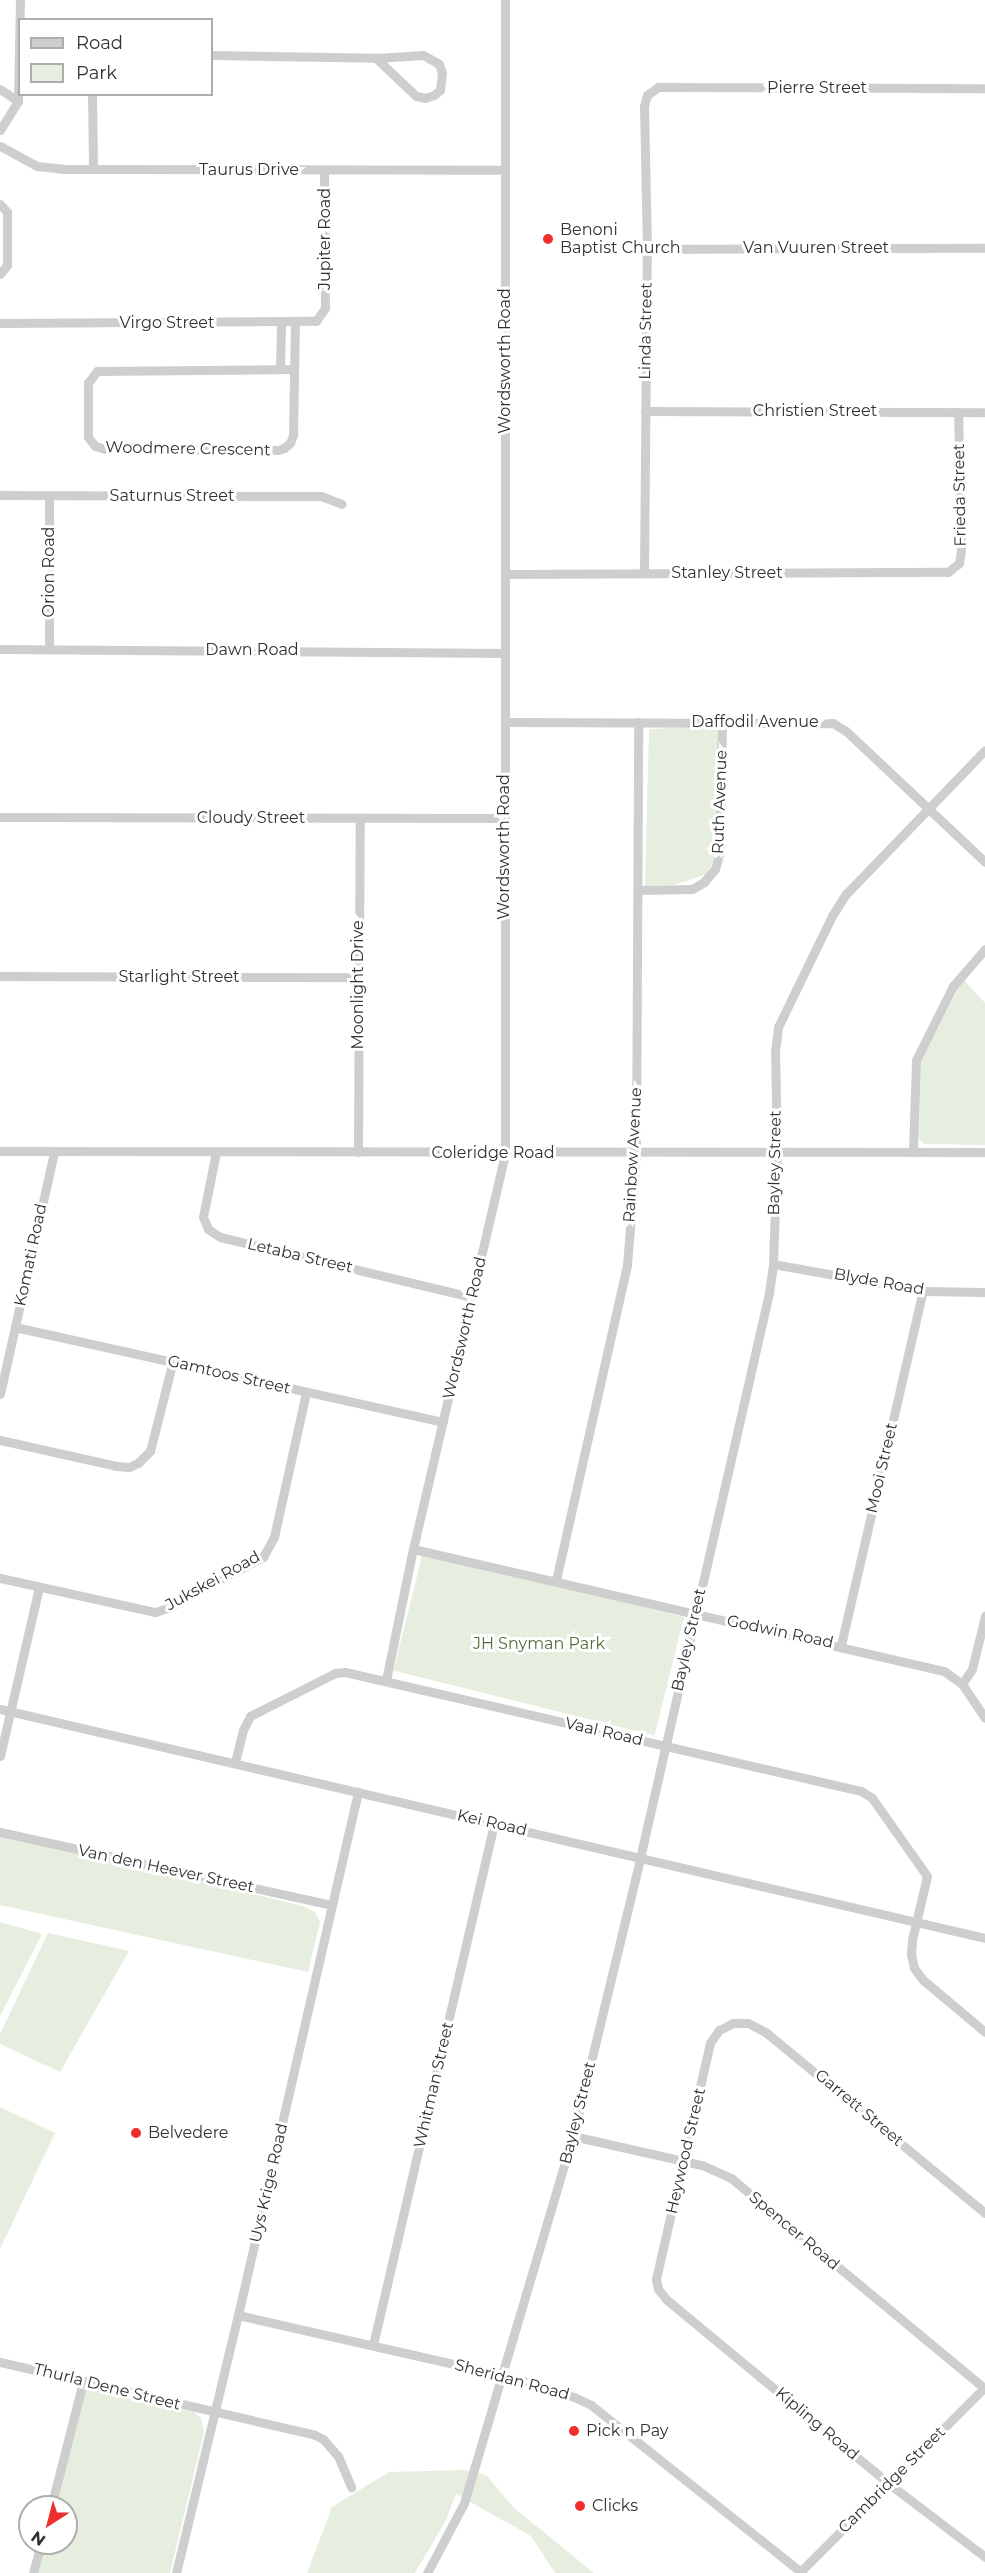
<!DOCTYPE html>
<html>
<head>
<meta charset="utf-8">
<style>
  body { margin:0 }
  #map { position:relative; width:985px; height:2573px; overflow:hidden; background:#fff; font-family:Montserrat,sans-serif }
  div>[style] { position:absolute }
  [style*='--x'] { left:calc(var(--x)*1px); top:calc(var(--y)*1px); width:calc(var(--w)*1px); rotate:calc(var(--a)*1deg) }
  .green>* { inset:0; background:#e6eedf; transform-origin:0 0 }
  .street>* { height:9px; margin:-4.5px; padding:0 4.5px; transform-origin:4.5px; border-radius:4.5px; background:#cecece }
  .dots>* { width:16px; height:16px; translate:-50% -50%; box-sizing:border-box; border:3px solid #fff; border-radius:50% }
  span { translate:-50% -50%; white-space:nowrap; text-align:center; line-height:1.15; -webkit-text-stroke:6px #fff; paint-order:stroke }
  .street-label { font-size:16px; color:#313131 }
  .poi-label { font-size:16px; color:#313131 }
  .left { translate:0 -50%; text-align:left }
  .park-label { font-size:16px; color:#4f703b }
  .legend { position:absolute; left:18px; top:18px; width:195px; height:78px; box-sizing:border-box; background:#fff; border:2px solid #adadad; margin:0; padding:8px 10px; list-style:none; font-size:18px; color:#313131 }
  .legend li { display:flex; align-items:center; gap:12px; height:30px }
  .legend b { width:30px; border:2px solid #adadad }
  .north { position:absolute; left:18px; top:2495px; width:60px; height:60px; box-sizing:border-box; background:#fff; border:2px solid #adadad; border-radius:50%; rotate:216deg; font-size:16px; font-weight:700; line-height:24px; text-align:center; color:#313131 }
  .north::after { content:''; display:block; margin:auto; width:21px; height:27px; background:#ee2f2d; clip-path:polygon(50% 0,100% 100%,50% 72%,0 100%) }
</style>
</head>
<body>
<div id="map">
  <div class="green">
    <div style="clip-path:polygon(719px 726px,719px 849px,707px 874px,674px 885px,645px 886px,649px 729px)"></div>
    <div style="clip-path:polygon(963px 979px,985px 1003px,985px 1145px,924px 1144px,919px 1139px,921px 1061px)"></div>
    <div style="left:423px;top:1552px;width:269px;height:122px;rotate:14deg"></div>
    <div style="clip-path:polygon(0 1833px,303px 1906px,315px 1912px,320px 1922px,308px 1972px,0 1905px)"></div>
    <div style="clip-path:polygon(0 1922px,42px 1934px,0 2016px)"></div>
    <div style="clip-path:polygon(48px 1933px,129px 1951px,60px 2072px,0 2044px,0 2034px)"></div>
    <div style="clip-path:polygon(0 2107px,55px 2133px,0 2249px)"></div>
    <div style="clip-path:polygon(90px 2387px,194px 2412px,201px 2418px,204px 2432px,170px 2573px,35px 2573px,43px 2543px,66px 2543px,66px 2507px,52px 2507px,82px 2394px)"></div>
    <div style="clip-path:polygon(464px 2470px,486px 2475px,514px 2508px,594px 2573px,555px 2573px,531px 2536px,456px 2494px,446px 2520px,415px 2573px,307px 2573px,332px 2507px,389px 2472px)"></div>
  </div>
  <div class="street">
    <div style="--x:212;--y:55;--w:164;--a:1"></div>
    <div style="--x:376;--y:58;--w:47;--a:-3.7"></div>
    <div style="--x:423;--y:55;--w:18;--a:29"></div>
    <div style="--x:439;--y:64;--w:9;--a:72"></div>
    <div style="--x:442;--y:73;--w:17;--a:97"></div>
    <div style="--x:440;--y:90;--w:8;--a:140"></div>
    <div style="--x:434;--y:95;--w:9;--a:162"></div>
    <div style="--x:425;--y:98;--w:9;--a:-167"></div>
    <div style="--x:416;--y:96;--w:55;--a:-136.5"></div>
    <div style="--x:0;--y:89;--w:22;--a:34"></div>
    <div style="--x:92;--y:94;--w:75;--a:89.2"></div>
    <div style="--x:0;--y:130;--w:34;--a:-58"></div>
    <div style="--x:18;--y:101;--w:101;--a:-88.9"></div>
    <div style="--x:0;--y:146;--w:42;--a:28.4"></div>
    <div style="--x:37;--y:166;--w:28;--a:6"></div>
    <div style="--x:65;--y:169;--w:438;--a:0.1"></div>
    <div style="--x:0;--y:204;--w:11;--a:49"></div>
    <div style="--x:7;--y:212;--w:53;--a:90"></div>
    <div style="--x:7;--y:265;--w:11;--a:128"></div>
    <div style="--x:647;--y:249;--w:338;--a:-0.2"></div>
    <div style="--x:0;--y:323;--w:316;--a:-0.4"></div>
    <div style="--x:316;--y:321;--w:16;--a:-55"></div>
    <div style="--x:325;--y:308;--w:138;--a:-90.4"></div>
    <div style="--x:280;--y:369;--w:45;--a:-88.7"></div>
    <div style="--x:293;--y:369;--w:196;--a:179.4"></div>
    <div style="--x:97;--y:371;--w:15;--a:127"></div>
    <div style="--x:88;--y:383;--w:54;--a:90"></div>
    <div style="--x:88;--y:437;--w:11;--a:52"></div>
    <div style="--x:95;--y:446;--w:10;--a:17"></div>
    <div style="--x:105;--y:449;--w:173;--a:0.3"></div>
    <div style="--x:278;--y:450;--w:6;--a:-18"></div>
    <div style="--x:284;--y:448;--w:8;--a:-40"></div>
    <div style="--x:290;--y:443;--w:9;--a:-69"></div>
    <div style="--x:293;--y:435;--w:111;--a:-89"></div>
    <div style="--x:645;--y:411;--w:340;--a:0.2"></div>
    <div style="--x:0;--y:495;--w:321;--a:0.2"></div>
    <div style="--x:321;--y:496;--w:22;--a:21"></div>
    <div style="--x:644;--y:573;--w:324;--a:-89.5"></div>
    <div style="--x:647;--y:249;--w:143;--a:-91.2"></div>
    <div style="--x:644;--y:106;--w:11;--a:-75"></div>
    <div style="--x:647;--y:95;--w:14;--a:-36"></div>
    <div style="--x:658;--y:87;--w:327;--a:0.2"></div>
    <div style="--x:506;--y:574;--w:442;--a:-0.3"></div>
    <div style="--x:948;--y:572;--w:14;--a:-39"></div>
    <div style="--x:959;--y:563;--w:12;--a:-81"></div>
    <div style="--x:961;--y:551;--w:139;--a:-91.2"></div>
    <div style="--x:0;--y:649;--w:505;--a:0.45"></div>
    <div style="--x:49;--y:649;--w:154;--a:-90"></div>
    <div style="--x:506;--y:722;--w:327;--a:0.2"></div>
    <div style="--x:833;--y:723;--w:15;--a:32"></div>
    <div style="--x:846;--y:731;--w:191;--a:43.3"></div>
    <div style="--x:0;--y:817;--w:503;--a:0.11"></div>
    <div style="--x:639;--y:890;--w:53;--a:-1.1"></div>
    <div style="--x:692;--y:889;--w:14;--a:-30"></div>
    <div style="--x:704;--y:882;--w:17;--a:-50"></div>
    <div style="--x:715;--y:869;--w:19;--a:-74"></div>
    <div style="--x:720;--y:851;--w:128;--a:-89.1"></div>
    <div style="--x:0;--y:976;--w:357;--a:0.2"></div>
    <div style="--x:0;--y:1151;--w:985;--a:0.06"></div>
    <div style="--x:216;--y:1152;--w:66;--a:101.3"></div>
    <div style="--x:203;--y:1217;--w:13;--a:67"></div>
    <div style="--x:208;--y:1229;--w:14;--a:34"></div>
    <div style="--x:220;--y:1237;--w:259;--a:13.4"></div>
    <div style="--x:358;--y:1152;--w:334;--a:-89.7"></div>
    <div style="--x:913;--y:1152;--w:92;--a:-88.1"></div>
    <div style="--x:916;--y:1060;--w:83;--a:-63.4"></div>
    <div style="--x:953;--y:986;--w:49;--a:-49.1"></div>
    <div style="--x:773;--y:1264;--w:152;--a:10.2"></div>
    <div style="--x:923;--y:1291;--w:62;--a:0.9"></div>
    <div style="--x:15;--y:1327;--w:438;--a:12.5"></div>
    <div style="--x:0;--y:1394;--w:248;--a:-77.4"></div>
    <div style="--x:0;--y:1440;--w:119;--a:12.6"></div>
    <div style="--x:116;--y:1466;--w:13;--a:4"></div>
    <div style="--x:129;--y:1467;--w:10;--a:-24"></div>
    <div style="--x:138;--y:1463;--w:17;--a:-45"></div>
    <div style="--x:150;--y:1451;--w:93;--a:-75.7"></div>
    <div style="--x:413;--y:1549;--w:545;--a:12.94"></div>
    <div style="--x:944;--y:1671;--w:22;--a:36"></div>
    <div style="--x:962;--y:1684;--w:41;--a:55.9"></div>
    <div style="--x:0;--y:1578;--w:159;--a:12.4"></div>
    <div style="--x:155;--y:1612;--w:13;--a:-18"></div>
    <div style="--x:167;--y:1608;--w:109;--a:-28"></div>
    <div style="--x:263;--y:1557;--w:23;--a:-61"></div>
    <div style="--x:274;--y:1537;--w:148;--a:-77.5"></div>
    <div style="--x:556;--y:1580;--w:323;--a:-77.3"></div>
    <div style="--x:627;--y:1265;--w:112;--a:-85.4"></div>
    <div style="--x:636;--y:1153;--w:431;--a:-89.7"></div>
    <div style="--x:841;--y:1645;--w:363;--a:-77"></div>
    <div style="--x:386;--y:1680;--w:134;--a:-78.4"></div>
    <div style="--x:413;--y:1549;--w:407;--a:-76.9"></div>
    <div style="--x:505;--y:1153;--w:1153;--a:-90"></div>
    <div style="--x:962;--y:1684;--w:18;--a:-56"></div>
    <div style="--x:972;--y:1669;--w:55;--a:-76.2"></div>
    <div style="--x:0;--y:1709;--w:1011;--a:13.09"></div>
    <div style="--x:0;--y:1756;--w:173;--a:-77"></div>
    <div style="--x:235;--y:1762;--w:33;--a:-76"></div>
    <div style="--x:243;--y:1730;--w:16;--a:-63"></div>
    <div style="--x:250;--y:1716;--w:95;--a:-26.8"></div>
    <div style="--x:335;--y:1673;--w:10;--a:-6"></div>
    <div style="--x:345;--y:1672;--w:530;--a:12.99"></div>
    <div style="--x:861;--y:1791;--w:13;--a:32"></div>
    <div style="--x:872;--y:1798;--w:95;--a:54.8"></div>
    <div style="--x:927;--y:1876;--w:66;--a:103.2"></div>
    <div style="--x:912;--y:1940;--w:14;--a:94"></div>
    <div style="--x:911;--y:1954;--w:14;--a:78"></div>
    <div style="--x:914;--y:1968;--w:15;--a:53"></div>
    <div style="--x:923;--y:1980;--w:81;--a:40"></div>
    <div style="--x:0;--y:1832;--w:339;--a:12.4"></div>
    <div style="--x:573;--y:2136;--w:132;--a:12.7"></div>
    <div style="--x:702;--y:2165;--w:32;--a:24"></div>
    <div style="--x:731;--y:2178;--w:329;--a:39.7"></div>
    <div style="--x:985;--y:2213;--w:283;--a:-140.5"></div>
    <div style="--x:767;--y:2033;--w:21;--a:-152"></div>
    <div style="--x:748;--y:2023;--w:15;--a:180"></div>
    <div style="--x:733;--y:2023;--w:16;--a:153"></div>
    <div style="--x:719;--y:2030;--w:16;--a:125"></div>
    <div style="--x:710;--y:2043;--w:242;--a:102.9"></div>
    <div style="--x:656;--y:2279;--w:10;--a:79"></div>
    <div style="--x:658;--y:2289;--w:14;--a:51"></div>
    <div style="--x:667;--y:2300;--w:287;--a:39.6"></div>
    <div style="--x:888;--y:2483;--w:122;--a:37.3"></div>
    <div style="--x:238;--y:2315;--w:279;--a:12.8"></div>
    <div style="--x:510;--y:2377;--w:67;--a:17.4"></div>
    <div style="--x:574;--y:2397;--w:19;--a:25"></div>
    <div style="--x:591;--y:2405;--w:270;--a:38.5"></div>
    <div style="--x:373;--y:2345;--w:535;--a:-76.93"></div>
    <div style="--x:0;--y:2362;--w:323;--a:13"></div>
    <div style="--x:315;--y:2435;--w:9;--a:27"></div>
    <div style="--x:323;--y:2439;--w:23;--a:49"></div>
    <div style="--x:338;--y:2456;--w:34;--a:67"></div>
    <div style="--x:51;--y:2507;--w:130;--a:-75.7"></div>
    <div style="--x:33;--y:2573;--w:31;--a:-75"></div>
    <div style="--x:176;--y:2573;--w:265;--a:-76.5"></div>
    <div style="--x:238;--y:2315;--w:537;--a:-77.08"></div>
    <div style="--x:427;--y:2573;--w:79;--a:-62.1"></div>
    <div style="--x:464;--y:2503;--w:383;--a:-73.5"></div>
    <div style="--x:573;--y:2136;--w:286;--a:-76.4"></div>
    <div style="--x:640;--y:1858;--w:580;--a:-77.14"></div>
    <div style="--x:769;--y:1293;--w:29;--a:-82"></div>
    <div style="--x:773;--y:1264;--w:112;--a:-88"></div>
    <div style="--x:777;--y:1152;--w:100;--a:-91.1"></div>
    <div style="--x:775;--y:1052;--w:25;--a:-83"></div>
    <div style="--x:778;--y:1027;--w:123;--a:-64.1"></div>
    <div style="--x:832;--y:916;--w:26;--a:-58"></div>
    <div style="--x:846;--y:894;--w:200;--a:-46"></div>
    <div style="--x:799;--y:2573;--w:263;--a:-45"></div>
  </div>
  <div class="dots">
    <div style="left:548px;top:239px;background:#ee2f2d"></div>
    <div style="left:136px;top:2133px;background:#ee2f2d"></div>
    <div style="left:574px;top:2431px;background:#ee2f2d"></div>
    <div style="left:580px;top:2506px;background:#ee2f2d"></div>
  </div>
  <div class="street-label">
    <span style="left:817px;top:88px">Pierre Street</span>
    <span style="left:249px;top:170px">Taurus Drive</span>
    <span style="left:325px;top:239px;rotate:-90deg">Jupiter Road</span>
    <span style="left:816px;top:248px">Van Vuuren Street</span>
    <span style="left:167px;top:323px">Virgo Street</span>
    <span style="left:646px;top:331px;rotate:-89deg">Linda Street</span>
    <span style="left:505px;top:361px;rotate:-90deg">Wordsworth Road</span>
    <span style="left:815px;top:411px">Christien Street</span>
    <span style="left:188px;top:449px;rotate:1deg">Woodmere Crescent</span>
    <span style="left:960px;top:495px;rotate:-91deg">Frieda Street</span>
    <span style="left:172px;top:496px">Saturnus Street</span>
    <span style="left:49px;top:572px;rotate:-90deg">Orion Road</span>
    <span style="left:727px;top:573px">Stanley Street</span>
    <span style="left:252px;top:650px">Dawn Road</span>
    <span style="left:755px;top:722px">Daffodil Avenue</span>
    <span style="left:720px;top:802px;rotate:-88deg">Ruth Avenue</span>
    <span style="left:251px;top:818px">Cloudy Street</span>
    <span style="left:504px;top:847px;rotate:-90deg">Wordsworth Road</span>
    <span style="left:179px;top:977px">Starlight Street</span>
    <span style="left:358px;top:985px;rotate:-90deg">Moonlight Drive</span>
    <span style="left:493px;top:1153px">Coleridge Road</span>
    <span style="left:633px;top:1155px;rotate:-87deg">Rainbow Avenue</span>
    <span style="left:775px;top:1163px;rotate:-89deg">Bayley Street</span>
    <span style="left:31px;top:1255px;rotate:-78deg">Komati Road</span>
    <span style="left:300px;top:1256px;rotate:13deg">Letaba Street</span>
    <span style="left:879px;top:1282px;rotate:10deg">Blyde Road</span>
    <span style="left:465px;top:1328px;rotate:-77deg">Wordsworth Road</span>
    <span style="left:229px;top:1375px;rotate:13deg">Gamtoos Street</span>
    <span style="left:882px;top:1468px;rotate:-77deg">Mooi Street</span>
    <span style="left:213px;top:1581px;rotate:-29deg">Jukskei Road</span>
    <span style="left:780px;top:1632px;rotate:12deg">Godwin Road</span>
    <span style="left:689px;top:1640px;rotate:-77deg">Bayley Street</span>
    <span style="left:604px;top:1732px;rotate:13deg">Vaal Road</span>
    <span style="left:492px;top:1823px;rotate:13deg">Kei Road</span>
    <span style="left:166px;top:1869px;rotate:12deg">Van den Heever Street</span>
    <span style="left:434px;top:2085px;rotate:-77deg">Whitman Street</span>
    <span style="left:859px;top:2108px;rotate:40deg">Garrett Street</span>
    <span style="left:578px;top:2113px;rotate:-76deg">Bayley Street</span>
    <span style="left:686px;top:2151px;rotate:-77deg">Heywood Street</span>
    <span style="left:269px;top:2183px;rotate:-77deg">Uys Krige Road</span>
    <span style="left:794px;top:2231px;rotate:40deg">Spencer Road</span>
    <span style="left:512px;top:2380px;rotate:15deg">Sheridan Road</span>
    <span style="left:107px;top:2387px;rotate:14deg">Thurla Dene Street</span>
    <span style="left:817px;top:2424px;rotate:40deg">Kipling Road</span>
    <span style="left:892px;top:2480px;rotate:-45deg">Cambridge Street</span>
  </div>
  <div class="poi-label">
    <span class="left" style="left:560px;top:239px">Benoni<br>Baptist Church</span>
    <span class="left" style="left:148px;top:2133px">Belvedere</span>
    <span class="left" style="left:586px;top:2431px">Pick n Pay</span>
    <span class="left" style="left:592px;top:2506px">Clicks</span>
  </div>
  <div class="park-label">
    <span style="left:539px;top:1644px">JH Snyman Park</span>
  </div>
  <ul class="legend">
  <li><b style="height:8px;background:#cecece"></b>Road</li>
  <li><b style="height:16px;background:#e6eedf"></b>Park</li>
  </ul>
  <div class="north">N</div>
</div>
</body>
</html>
